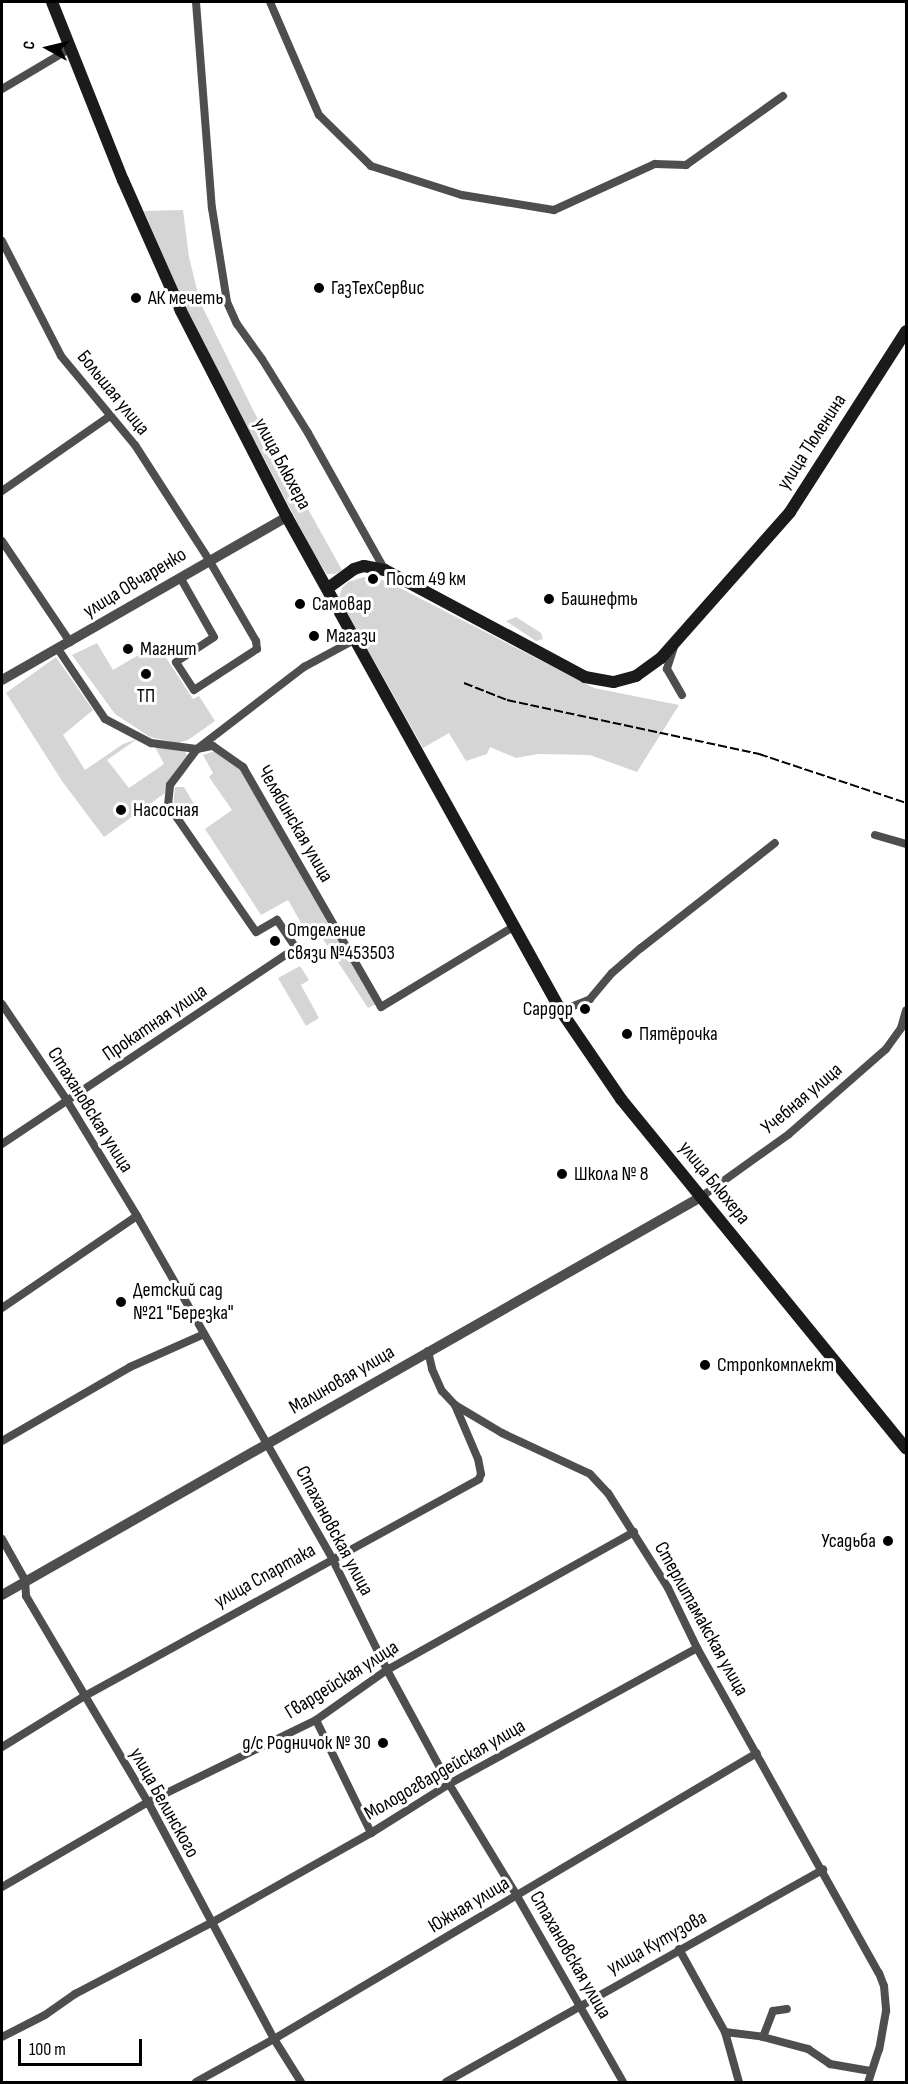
<!DOCTYPE html>
<html>
<head>
<meta charset="utf-8">
<style>
  body { margin:0 }
  #map { position:relative; width:908px; height:2084px; overflow:hidden; background:#fff; font-family:"Sofia Sans Condensed",sans-serif }
  div>[style] { position:absolute }
  [style*='--x'] { left:calc(var(--x)*1px); top:calc(var(--y)*1px); width:calc(var(--w)*1px); rotate:calc(var(--a)*1deg) }
  .green>* { inset:0; background:#d5d5d5 }
  .minor>* { height:8px; margin:-4px; padding:0 4px; transform-origin:4px; border-radius:4px; background:#4e4e4e }
  .tertiary>* { height:10px; margin:-5px; padding:0 5px; transform-origin:5px; border-radius:5px; background:#4e4e4e }
  .secondary>* { height:12px; margin:-6px; padding:0 6px; transform-origin:6px; border-radius:6px; background:#1b1b1b }
  .rail>* { height:2px; margin-top:-1px; transform-origin:0; background:repeating-linear-gradient(90deg,#000 0 9px,transparent 0 12px) }
  .dots>* { width:16px; height:16px; translate:-50% -50%; box-sizing:border-box; border:3px solid #fff; border-radius:50% }
  span { translate:-50% -50%; white-space:nowrap; text-align:center; line-height:1.15; -webkit-text-stroke:6px #fff; paint-order:stroke }
  .poi-label { font-size:20px; color:#000 }
  .left { translate:0 -50%; text-align:left }
  .right { translate:-100% -50%; text-align:right }
  .street-label { font-size:20px; color:#000 }
  .frame { position:absolute; inset:0; border:3px solid #000; pointer-events:none }
  .north { position:absolute; left:18px; top:18px; width:60px; height:60px; -webkit-text-stroke:4px #fff; paint-order:stroke; rotate:278deg; font-size:16px; font-weight:700; line-height:24px; text-align:center; color:#000 }
  .north::after { content:''; display:block; margin:auto; width:21px; height:27px; background:#000; clip-path:polygon(50% 0,100% 100%,50% 72%,0 100%) }
  .scale { position:absolute; left:18px; top:2039px; width:124px; height:27px; box-sizing:border-box; border:3px solid #000; border-top:0; padding-left:8px; font-size:18px; line-height:21px; white-space:nowrap; color:#000; -webkit-text-stroke:4px #fff; paint-order:stroke }
</style>
</head>
<body>
<div id="map">
  <div class="green">
    <div style="clip-path:polygon(183px 210px,189px 257px,200px 302px,254px 412px,342px 570px,335px 574px,327px 574px,315px 556px,182px 301px,144px 211px)"></div>
    <div style="clip-path:polygon(364px 577px,376px 577px,400px 588px,594px 688px,679px 705px,637px 772px,590px 755px,538px 754px,516px 758px,490px 747px,487px 754px,466px 761px,449px 733px,423px 748px,339px 598px,342px 588px,348px 582px)"></div>
    <div style="clip-path:polygon(516px 617px,541px 633px,543px 639px,536px 641px,506px 621px)"></div>
    <div style="clip-path:polygon(97px 643px,113px 670px,157px 644px,193px 699px,199px 696px,215px 721px,188px 740px,178px 743px,150px 737px,115px 714px,72px 655px)"></div>
    <div style="clip-path:polygon(56px 657px,93px 710px,63px 735px,85px 770px,123px 744px,137px 739px,107px 760px,129px 788px,164px 764px,154px 745px,185px 751px,187px 755px,168px 782px,165px 793px,104px 837px,62px 781px,6px 693px)"></div>
    <div style="clip-path:polygon(215px 751px,242px 770px,376px 1004px,368px 1008px,323px 939px,308px 935px,288px 900px,261px 915px,205px 829px,232px 810px,209px 777px,213px 773px,203px 755px)"></div>
    <div style="clip-path:polygon(175px 787px,184px 787px,197px 809px,185px 817px,180px 809px,175px 811px,173px 808px)"></div>
    <div style="clip-path:polygon(300px 966px,309px 980px,301px 985px,319px 1018px,306px 1026px,278px 978px)"></div>
  </div>
  <div class="minor">
    <div style="--x:196;--y:2;--w:207;--a:85.6"></div>
    <div style="--x:212;--y:208;--w:95;--a:80.9"></div>
    <div style="--x:227;--y:302;--w:24;--a:66"></div>
    <div style="--x:237;--y:324;--w:43;--a:54.5"></div>
    <div style="--x:262;--y:359;--w:87;--a:58.1"></div>
    <div style="--x:308;--y:433;--w:157;--a:60.7"></div>
    <div style="--x:270;--y:2;--w:123;--a:66.6"></div>
    <div style="--x:319;--y:115;--w:73;--a:44.4"></div>
    <div style="--x:371;--y:166;--w:96;--a:17.7"></div>
    <div style="--x:462;--y:195;--w:93;--a:9.3"></div>
    <div style="--x:554;--y:210;--w:111;--a:-24.5"></div>
    <div style="--x:655;--y:164;--w:31;--a:2"></div>
    <div style="--x:686;--y:165;--w:119;--a:-35.4"></div>
    <div style="--x:2;--y:89;--w:80;--a:-30.7"></div>
    <div style="--x:2;--y:241;--w:129;--a:62.8"></div>
    <div style="--x:61;--y:356;--w:116;--a:50.3"></div>
    <div style="--x:135;--y:445;--w:137;--a:57.2"></div>
    <div style="--x:209;--y:560;--w:94;--a:59.9"></div>
    <div style="--x:256;--y:641;--w:8;--a:83"></div>
    <div style="--x:257;--y:649;--w:75;--a:146.9"></div>
    <div style="--x:194;--y:690;--w:33;--a:-123"></div>
    <div style="--x:176;--y:662;--w:45;--a:-33.3"></div>
    <div style="--x:214;--y:637;--w:67;--a:-119.6"></div>
    <div style="--x:2;--y:491;--w:131;--a:-34.8"></div>
    <div style="--x:2;--y:541;--w:122;--a:56"></div>
    <div style="--x:674;--y:647;--w:23;--a:108"></div>
    <div style="--x:667;--y:669;--w:30;--a:60"></div>
    <div style="--x:58;--y:649;--w:84;--a:56.1"></div>
    <div style="--x:105;--y:719;--w:52;--a:27.6"></div>
    <div style="--x:151;--y:743;--w:46;--a:7.4"></div>
    <div style="--x:197;--y:749;--w:16;--a:-11"></div>
    <div style="--x:213;--y:746;--w:37;--a:35"></div>
    <div style="--x:243;--y:767;--w:277;--a:60.1"></div>
    <div style="--x:381;--y:1007;--w:154;--a:-31.2"></div>
    <div style="--x:875;--y:835;--w:32;--a:16"></div>
    <div style="--x:2;--y:1004;--w:115;--a:56"></div>
    <div style="--x:66;--y:1099;--w:137;--a:58.7"></div>
    <div style="--x:137;--y:1216;--w:394;--a:60.3"></div>
    <div style="--x:332;--y:1558;--w:125;--a:63.8"></div>
    <div style="--x:387;--y:1670;--w:130;--a:61.5"></div>
    <div style="--x:449;--y:1784;--w:131;--a:58.7"></div>
    <div style="--x:517;--y:1896;--w:214;--a:60.3"></div>
    <div style="--x:561;--y:1011;--w:31;--a:-22"></div>
    <div style="--x:590;--y:999;--w:34;--a:-50"></div>
    <div style="--x:612;--y:973;--w:38;--a:-41"></div>
    <div style="--x:641;--y:948;--w:170;--a:-38.1"></div>
    <div style="--x:2;--y:1144;--w:353;--a:-33.7"></div>
    <div style="--x:296;--y:948;--w:34;--a:-124"></div>
    <div style="--x:277;--y:920;--w:24;--a:150"></div>
    <div style="--x:256;--y:932;--w:155;--a:-124.7"></div>
    <div style="--x:168;--y:805;--w:20;--a:-84"></div>
    <div style="--x:170;--y:785;--w:45;--a:-53.1"></div>
    <div style="--x:197;--y:749;--w:135;--a:-37.5"></div>
    <div style="--x:304;--y:667;--w:59;--a:-28.3"></div>
    <div style="--x:701;--y:1197;--w:108;--a:-35.6"></div>
    <div style="--x:789;--y:1134;--w:129;--a:-41.2"></div>
    <div style="--x:886;--y:1049;--w:26;--a:-54"></div>
    <div style="--x:901;--y:1028;--w:18;--a:-74"></div>
    <div style="--x:2;--y:1308;--w:163;--a:-34.3"></div>
    <div style="--x:428;--y:1351;--w:18;--a:77"></div>
    <div style="--x:432;--y:1369;--w:24;--a:66"></div>
    <div style="--x:442;--y:1391;--w:19;--a:47"></div>
    <div style="--x:455;--y:1405;--w:55;--a:30.8"></div>
    <div style="--x:502;--y:1433;--w:97;--a:25"></div>
    <div style="--x:590;--y:1474;--w:26;--a:47"></div>
    <div style="--x:608;--y:1493;--w:112;--a:57.7"></div>
    <div style="--x:668;--y:1588;--w:67;--a:64.2"></div>
    <div style="--x:697;--y:1648;--w:372;--a:60.8"></div>
    <div style="--x:879;--y:1973;--w:14;--a:69"></div>
    <div style="--x:884;--y:1986;--w:25;--a:85"></div>
    <div style="--x:886;--y:2011;--w:39;--a:100"></div>
    <div style="--x:879;--y:2049;--w:35;--a:108"></div>
    <div style="--x:2;--y:1441;--w:148;--a:-30"></div>
    <div style="--x:130;--y:1367;--w:81;--a:-24"></div>
    <div style="--x:2;--y:1539;--w:47;--a:60.7"></div>
    <div style="--x:25;--y:1580;--w:16;--a:86"></div>
    <div style="--x:26;--y:1596;--w:239;--a:59.4"></div>
    <div style="--x:148;--y:1802;--w:268;--a:62"></div>
    <div style="--x:274;--y:2039;--w:51;--a:57.9"></div>
    <div style="--x:316;--y:1720;--w:126;--a:64"></div>
    <div style="--x:2;--y:1747;--w:95;--a:-31.7"></div>
    <div style="--x:83;--y:1697;--w:452;--a:-28.8"></div>
    <div style="--x:479;--y:1479;--w:5;--a:-68"></div>
    <div style="--x:481;--y:1474;--w:15;--a:-101"></div>
    <div style="--x:478;--y:1459;--w:59;--a:-113.1"></div>
    <div style="--x:2;--y:1887;--w:169;--a:-30.2"></div>
    <div style="--x:148;--y:1802;--w:187;--a:-26"></div>
    <div style="--x:316;--y:1720;--w:87;--a:-35.2"></div>
    <div style="--x:387;--y:1670;--w:283;--a:-29.2"></div>
    <div style="--x:679;--y:1949;--w:95;--a:61"></div>
    <div style="--x:725;--y:2032;--w:52;--a:74.4"></div>
    <div style="--x:725;--y:2032;--w:38;--a:7"></div>
    <div style="--x:763;--y:2037;--w:47;--a:14.9"></div>
    <div style="--x:808;--y:2049;--w:27;--a:34"></div>
    <div style="--x:830;--y:2064;--w:41;--a:9.9"></div>
    <div style="--x:2;--y:2037;--w:48;--a:-27.1"></div>
    <div style="--x:45;--y:2015;--w:37;--a:-35"></div>
    <div style="--x:75;--y:1994;--w:153;--a:-27.6"></div>
    <div style="--x:211;--y:1923;--w:184;--a:-29.4"></div>
    <div style="--x:371;--y:1833;--w:92;--a:-32.1"></div>
    <div style="--x:449;--y:1784;--w:283;--a:-28.7"></div>
    <div style="--x:763;--y:2037;--w:28;--a:-69"></div>
    <div style="--x:773;--y:2011;--w:14;--a:-8"></div>
    <div style="--x:196;--y:2082;--w:89;--a:-28.9"></div>
    <div style="--x:274;--y:2039;--w:561;--a:-30.63"></div>
    <div style="--x:446;--y:2082;--w:433;--a:-29.4"></div>
  </div>
  <div class="tertiary">
    <div style="--x:2;--y:680;--w:328;--a:-29.8"></div>
    <div style="--x:2;--y:1595;--w:804;--a:-29.66"></div>
  </div>
  <div class="secondary">
    <div style="--x:52;--y:2;--w:192;--a:68.3"></div>
    <div style="--x:123;--y:180;--w:143;--a:66.1"></div>
    <div style="--x:181;--y:311;--w:232;--a:62.8"></div>
    <div style="--x:287;--y:517;--w:565;--a:60.98"></div>
    <div style="--x:561;--y:1011;--w:107;--a:55.7"></div>
    <div style="--x:621;--y:1099;--w:451;--a:50.8"></div>
    <div style="--x:328;--y:588;--w:32;--a:-36"></div>
    <div style="--x:354;--y:569;--w:10;--a:-17"></div>
    <div style="--x:364;--y:566;--w:21;--a:11"></div>
    <div style="--x:385;--y:570;--w:227;--a:28.1"></div>
    <div style="--x:585;--y:677;--w:29;--a:10"></div>
    <div style="--x:614;--y:682;--w:23;--a:-15"></div>
    <div style="--x:636;--y:676;--w:31;--a:-36"></div>
    <div style="--x:661;--y:658;--w:195;--a:-48.5"></div>
    <div style="--x:790;--y:512;--w:215;--a:-57.3"></div>
  </div>
  <div class="rail">
    <div style="--x:464;--y:683;--w:46;--a:21.6"></div>
    <div style="--x:507;--y:700;--w:258;--a:12.1"></div>
    <div style="--x:759;--y:754;--w:155;--a:18.4"></div>
  </div>
  <div class="dots">
    <div style="left:319px;top:288px;background:#000"></div>
    <div style="left:136px;top:298px;background:#000"></div>
    <div style="left:373px;top:579px;background:#000"></div>
    <div style="left:549px;top:599px;background:#000"></div>
    <div style="left:300px;top:604px;background:#000"></div>
    <div style="left:314px;top:636px;background:#000"></div>
    <div style="left:128px;top:649px;background:#000"></div>
    <div style="left:146px;top:674px;background:#000"></div>
    <div style="left:121px;top:810px;background:#000"></div>
    <div style="left:275px;top:941px;background:#000"></div>
    <div style="left:585px;top:1009px;background:#000"></div>
    <div style="left:627px;top:1034px;background:#000"></div>
    <div style="left:562px;top:1174px;background:#000"></div>
    <div style="left:121px;top:1302px;background:#000"></div>
    <div style="left:705px;top:1365px;background:#000"></div>
    <div style="left:888px;top:1541px;background:#000"></div>
    <div style="left:383px;top:1743px;background:#000"></div>
  </div>
  <div class="poi-label">
    <span class="left" style="left:331px;top:288px">ГазТехСервис</span>
    <span class="left" style="left:148px;top:298px">АК мечеть</span>
    <span class="left" style="left:386px;top:579px">Пост 49 км</span>
    <span class="left" style="left:561px;top:599px">Башнефть</span>
    <span class="left" style="left:312px;top:604px">Самовар</span>
    <span class="left" style="left:326px;top:636px">Магази</span>
    <span class="left" style="left:140px;top:649px">Магнит</span>
    <span style="left:146px;top:696px">ТП</span>
    <span class="left" style="left:133px;top:810px">Насосная</span>
    <span class="left" style="left:287px;top:942px">Отделение<br>связи №453503</span>
    <span class="right" style="left:573px;top:1009px">Сардор</span>
    <span class="left" style="left:639px;top:1034px">Пятёрочка</span>
    <span class="left" style="left:574px;top:1174px">Школа № 8</span>
    <span class="left" style="left:133px;top:1302px">Детский сад<br>№21 "Березка"</span>
    <span class="left" style="left:717px;top:1365px">Стропкомплект</span>
    <span class="right" style="left:876px;top:1541px">Усадьба</span>
    <span class="right" style="left:371px;top:1743px">д/с Родничок № 30</span>
  </div>
  <div class="street-label">
    <span style="left:113px;top:393px;rotate:51deg">Большая улица</span>
    <span style="left:812px;top:442px;rotate:-57deg">улица Тюленина</span>
    <span style="left:282px;top:464px;rotate:62deg">улица Блюхера</span>
    <span style="left:135px;top:583px;rotate:-31deg">улица Овчаренко</span>
    <span style="left:295px;top:824px;rotate:60deg">Челябинская улица</span>
    <span style="left:155px;top:1023px;rotate:-34deg">Прокатная улица</span>
    <span style="left:802px;top:1099px;rotate:-40deg">Учебная улица</span>
    <span style="left:90px;top:1110px;rotate:58deg">Стахановская улица</span>
    <span style="left:714px;top:1183px;rotate:51deg">улица Блюхера</span>
    <span style="left:342px;top:1380px;rotate:-30deg">Малиновая улица</span>
    <span style="left:334px;top:1531px;rotate:62deg">Стахановская улица</span>
    <span style="left:265px;top:1576px;rotate:-29deg">улица Спартака</span>
    <span style="left:701px;top:1619px;rotate:61deg">Стерлитамакская улица</span>
    <span style="left:342px;top:1680px;rotate:-32deg">Гвардейская улица</span>
    <span style="left:445px;top:1770px;rotate:-30deg">Молодогвардейская улица</span>
    <span style="left:164px;top:1803px;rotate:61deg">улица Белинского</span>
    <span style="left:469px;top:1905px;rotate:-31deg">Южная улица</span>
    <span style="left:657px;top:1943px;rotate:-29deg">улица Кутузова</span>
    <span style="left:570px;top:1955px;rotate:60deg">Стахановская улица</span>
  </div>
  <div class="frame"></div>
  <div class="north">С</div>
  <div class="scale">100 m</div>
</div>
</body>
</html>
